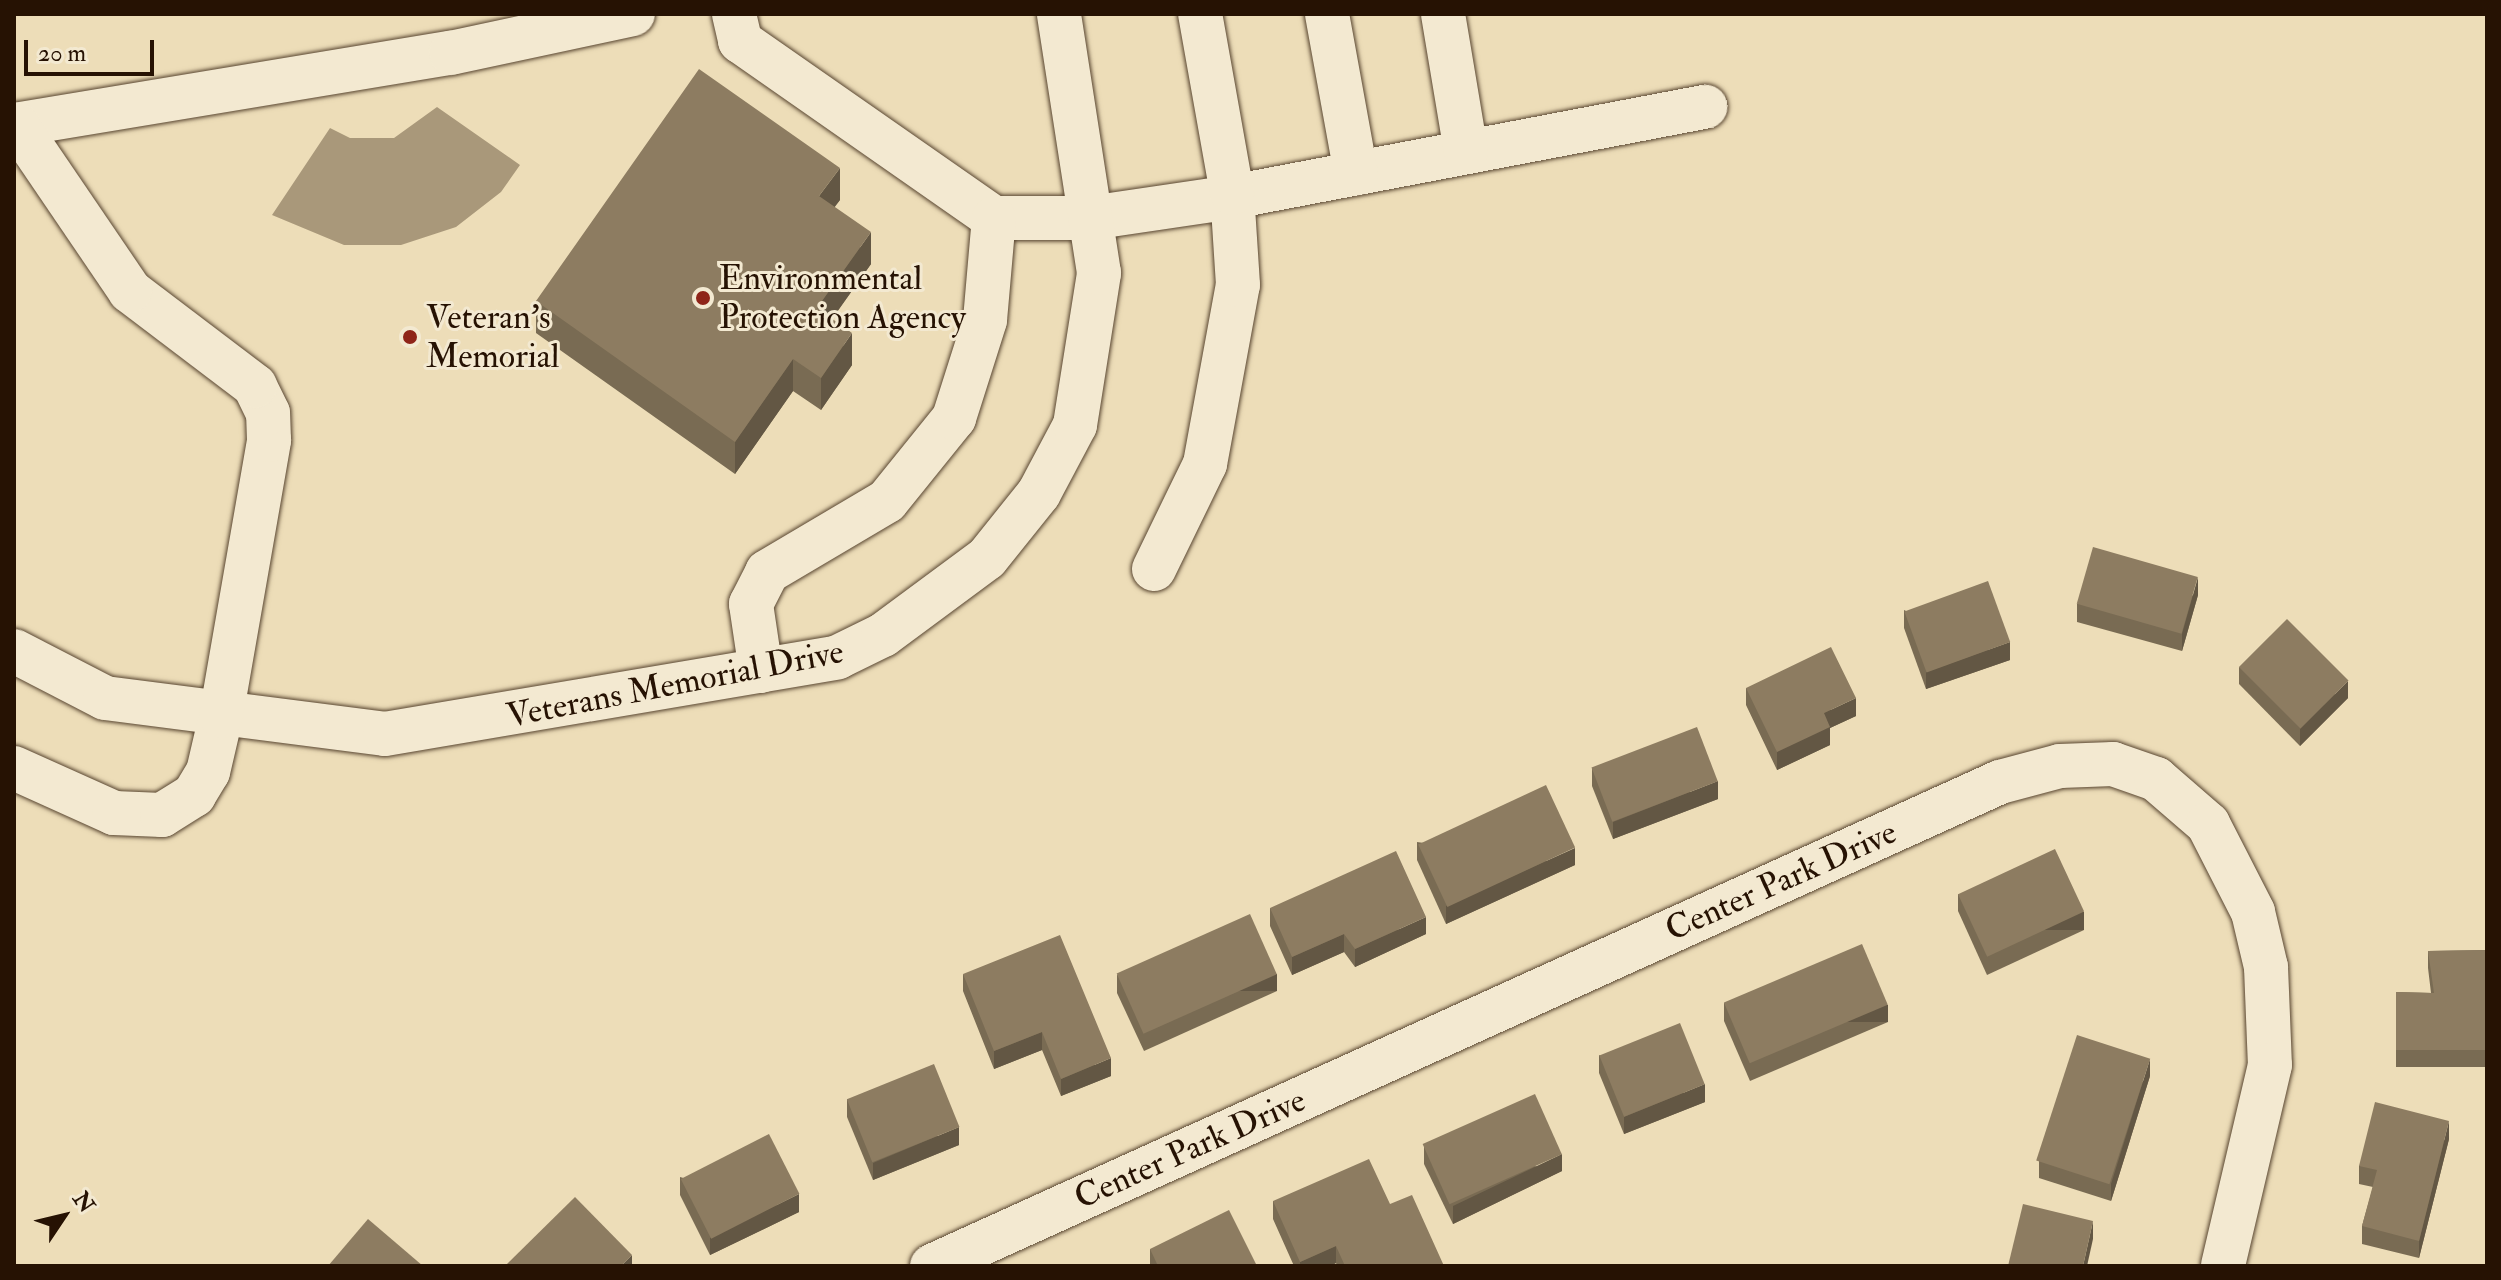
<!DOCTYPE html>
<html>
<head>
<meta charset="utf-8">
<style>
  body { margin:0 }
  #map { position:relative; width:2501px; height:1280px; overflow:hidden; background:#edddb8; font-family:"IM FELL Double Pica",serif }
  div>[style] { position:absolute }
  [style*='--x'] { left:calc(var(--x)*1px); top:calc(var(--y)*1px); width:calc(var(--w)*1px); rotate:calc(var(--a)*1deg) }
  .water>* { inset:0; background:#a9987a }
  .roads { filter:drop-shadow(0 0 2px #584530) drop-shadow(0 0 2px #584530) }
  .minor>* { height:44px; margin:-22px; padding:0 22px; transform-origin:22px; border-radius:22px; background:#f3e9d1 }
  .wall>* { inset:0; background:#796b53 }
  .shaded-wall>* { inset:0; background:#635744; transform-origin:0 0 }
  .building>* { inset:0; background:#8d7c61; transform-origin:0 0 }
  .dots>* { width:22px; height:22px; translate:-50% -50%; box-sizing:border-box; border:4px solid #f3e9d1; border-radius:50% }
  span { translate:-50% -50%; white-space:nowrap; text-align:center; line-height:1.15; -webkit-text-stroke:6px #f3e9d1; paint-order:stroke }
  .poi-label { font-size:34px; color:#261203 }
  .left { translate:0 -50%; text-align:left }
  .street-label { font-size:34px; color:#261203 }
  .frame { position:absolute; inset:0; border:16px solid #261203; pointer-events:none }
  .north { position:absolute; left:24px; top:1176px; width:80px; height:80px; -webkit-text-stroke:6px #f3e9d1; paint-order:stroke; rotate:55deg; font-size:22px; font-weight:700; line-height:32px; text-align:center; color:#261203 }
  .north::after { content:''; display:block; margin:auto; width:28px; height:36px; background:#261203; clip-path:polygon(50% 0,100% 100%,50% 72%,0 100%) }
  .scale { position:absolute; left:24px; top:40px; width:130px; height:36px; box-sizing:border-box; border:4px solid #261203; border-top:0; padding-left:10px; font-size:24px; line-height:28px; white-space:nowrap; color:#261203; -webkit-text-stroke:6px #f3e9d1; paint-order:stroke }
</style>
</head>
<body>
<div id="map">
  <div class="water">
    <div style="clip-path:polygon(437px 107px,520px 165px,501px 192px,456px 227px,401px 245px,344px 245px,272px 215px,330px 128px,350px 138px,394px 138px)"></div>
  </div>
  <div class="roads">
    <div class="minor">
      <div style="--x:734;--y:14;--w:28;--a:77"></div>
      <div style="--x:740;--y:41;--w:310;--a:34.9"></div>
      <div style="--x:994;--y:218;--w:96;--a:0"></div>
      <div style="--x:1090;--y:218;--w:144;--a:-8.4"></div>
      <div style="--x:1232;--y:197;--w:482;--a:-10.8"></div>
      <div style="--x:1327;--y:14;--w:162;--a:79.7"></div>
      <div style="--x:1443;--y:14;--w:140;--a:80.5"></div>
      <div style="--x:14;--y:125;--w:443;--a:-9.4"></div>
      <div style="--x:451;--y:53;--w:186;--a:-12.1"></div>
      <div style="--x:1154;--y:569;--w:117;--a:-64.1"></div>
      <div style="--x:1205;--y:464;--w:182;--a:-79.6"></div>
      <div style="--x:1238;--y:285;--w:92;--a:-93.7"></div>
      <div style="--x:1232;--y:193;--w:182;--a:-100.1"></div>
      <div style="--x:14;--y:651;--w:102;--a:27.3"></div>
      <div style="--x:105;--y:698;--w:282;--a:7.3"></div>
      <div style="--x:385;--y:734;--w:459;--a:-9.6"></div>
      <div style="--x:838;--y:657;--w:50;--a:-26.1"></div>
      <div style="--x:883;--y:635;--w:129;--a:-36.5"></div>
      <div style="--x:987;--y:558;--w:83;--a:-51.3"></div>
      <div style="--x:1039;--y:493;--w:77;--a:-62.1"></div>
      <div style="--x:1075;--y:425;--w:154;--a:-81"></div>
      <div style="--x:1099;--y:273;--w:262;--a:-98.8"></div>
      <div style="--x:761;--y:671;--w:68;--a:-98.5"></div>
      <div style="--x:751;--y:604;--w:36;--a:-63"></div>
      <div style="--x:767;--y:572;--w:139;--a:-30.6"></div>
      <div style="--x:887;--y:501;--w:107;--a:-51.1"></div>
      <div style="--x:954;--y:418;--w:103;--a:-72.4"></div>
      <div style="--x:985;--y:320;--w:102;--a:-85"></div>
      <div style="--x:14;--y:768;--w:110;--a:24.2"></div>
      <div style="--x:114;--y:813;--w:48;--a:2.4"></div>
      <div style="--x:162;--y:815;--w:38;--a:-32"></div>
      <div style="--x:194;--y:795;--w:27;--a:-59"></div>
      <div style="--x:208;--y:772;--w:57;--a:-76.9"></div>
      <div style="--x:221;--y:716;--w:280;--a:-80.1"></div>
      <div style="--x:269;--y:440;--w:27;--a:-92"></div>
      <div style="--x:268;--y:413;--w:30;--a:-116"></div>
      <div style="--x:255;--y:386;--w:157;--a:-142.8"></div>
      <div style="--x:130;--y:291;--w:201;--a:-124.2"></div>
      <div style="--x:932;--y:1266;--w:1173;--a:-24.38"></div>
      <div style="--x:2000;--y:782;--w:62;--a:-14.9"></div>
      <div style="--x:2060;--y:766;--w:53;--a:-2.2"></div>
      <div style="--x:2113;--y:764;--w:46;--a:19.2"></div>
      <div style="--x:2156;--y:779;--w:69;--a:40.9"></div>
      <div style="--x:2208;--y:824;--w:99;--a:62.9"></div>
      <div style="--x:2253;--y:912;--w:57;--a:76.7"></div>
      <div style="--x:2266;--y:967;--w:98;--a:87.7"></div>
      <div style="--x:2270;--y:1065;--w:206;--a:103.2"></div>
    </div>
  </div>
  <div class="wall">
    <div style="clip-path:polygon(840px 200px,834px 207px,871px 264px,832px 319px,852px 365px,821px 410px,793px 391px,735px 474px,536px 333px,536px 301px)"></div>
    <div style="clip-path:polygon(2198px 595px,2182px 651px,2077px 622px,2077px 604px)"></div>
    <div style="clip-path:polygon(1904px 610px,2010px 660px,1926px 689px,1904px 628px)"></div>
    <div style="clip-path:polygon(2239px 667px,2348px 698px,2300px 746px,2239px 684px)"></div>
    <div style="clip-path:polygon(1746px 688px,1856px 716px,1830px 728px,1830px 745px,1777px 770px,1746px 705px)"></div>
    <div style="clip-path:polygon(1592px 768px,1718px 799px,1613px 839px,1592px 786px)"></div>
    <div style="clip-path:polygon(1417px 842px,1575px 865px,1446px 924px,1417px 860px)"></div>
    <div style="clip-path:polygon(1958px 894px,2084px 930px,1987px 975px,1958px 911px)"></div>
    <div style="clip-path:polygon(1270px 908px,1426px 934px,1355px 967px,1344px 952px,1292px 975px,1270px 926px)"></div>
    <div style="clip-path:polygon(2487px 950px,2487px 1067px,2396px 1067px,2396px 992px,2431px 993px,2428px 968px,2428px 951px)"></div>
    <div style="clip-path:polygon(963px 974px,1111px 1076px,1061px 1096px,1042px 1050px,994px 1069px,963px 991px)"></div>
    <div style="clip-path:polygon(1117px 975px,1277px 991px,1144px 1051px,1117px 993px)"></div>
    <div style="clip-path:polygon(1724px 1003px,1888px 1022px,1750px 1081px,1724px 1021px)"></div>
    <div style="clip-path:polygon(1599px 1055px,1705px 1102px,1624px 1134px,1599px 1073px)"></div>
    <div style="clip-path:polygon(2150px 1076px,2111px 1201px,2039px 1178px,2039px 1161px)"></div>
    <div style="clip-path:polygon(847px 1099px,959px 1145px,873px 1180px,847px 1117px)"></div>
    <div style="clip-path:polygon(2449px 1139px,2419px 1258px,2362px 1244px,2362px 1226px,2373px 1187px,2359px 1184px,2359px 1166px)"></div>
    <div style="clip-path:polygon(1424px 1146px,1562px 1171px,1453px 1224px,1424px 1164px)"></div>
    <div style="clip-path:polygon(680px 1177px,799px 1212px,710px 1255px,680px 1195px)"></div>
    <div style="clip-path:polygon(1273px 1201px,1390px 1204px,1444px 1266px,1337px 1266px,1336px 1263px,1330px 1266px,1294px 1266px,1273px 1219px)"></div>
    <div style="clip-path:polygon(1150px 1249px,1257px 1266px,1150px 1266px)"></div>
  </div>
  <div class="shaded-wall">
    <div style="clip-path:polygon(840px 168px,840px 200px,819px 228px,819px 196px)"></div>
    <div style="clip-path:polygon(871px 232px,871px 264px,817px 340px,817px 308px)"></div>
    <div style="clip-path:polygon(852px 333px,852px 365px,821px 410px,821px 378px)"></div>
    <div style="clip-path:polygon(793px 359px,793px 391px,735px 474px,735px 442px)"></div>
    <div style="clip-path:polygon(2198px 577px,2198px 595px,2182px 651px,2182px 634px)"></div>
    <div style="clip-path:polygon(2010px 642px,2010px 660px,1926px 689px,1926px 672px)"></div>
    <div style="clip-path:polygon(2348px 681px,2348px 698px,2300px 746px,2300px 729px)"></div>
    <div style="clip-path:polygon(1856px 698px,1856px 716px,1830px 728px,1830px 745px,1777px 770px,1777px 752px,1824px 713px)"></div>
    <div style="clip-path:polygon(1718px 781px,1718px 799px,1613px 839px,1613px 822px)"></div>
    <div style="clip-path:polygon(1575px 848px,1575px 865px,1446px 924px,1446px 906px)"></div>
    <div style="left:2084px;top:912px;width:18px;height:107px;rotate:90deg"></div>
    <div style="clip-path:polygon(1426px 917px,1426px 934px,1355px 967px,1355px 949px)"></div>
    <div style="clip-path:polygon(1344px 934px,1344px 952px,1292px 975px,1292px 957px)"></div>
    <div style="left:1277px;top:974px;width:17px;height:146px;rotate:90deg"></div>
    <div style="left:1888px;top:1005px;width:17px;height:150px;rotate:90deg"></div>
    <div style="clip-path:polygon(1042px 1032px,1042px 1050px,994px 1069px,994px 1051px)"></div>
    <div style="clip-path:polygon(1111px 1058px,1111px 1076px,1061px 1096px,1061px 1079px)"></div>
    <div style="clip-path:polygon(2150px 1059px,2150px 1076px,2111px 1201px,2111px 1184px)"></div>
    <div style="clip-path:polygon(1705px 1084px,1705px 1102px,1624px 1134px,1624px 1117px)"></div>
    <div style="clip-path:polygon(2449px 1121px,2449px 1139px,2419px 1258px,2419px 1241px)"></div>
    <div style="clip-path:polygon(959px 1127px,959px 1145px,873px 1180px,873px 1163px)"></div>
    <div style="clip-path:polygon(1562px 1154px,1562px 1171px,1453px 1224px,1453px 1206px)"></div>
    <div style="clip-path:polygon(799px 1194px,799px 1212px,710px 1255px,710px 1238px)"></div>
    <div style="clip-path:polygon(2093px 1221px,2093px 1239px,2087px 1266px,2083px 1266px)"></div>
    <div style="clip-path:polygon(1336px 1246px,1336px 1263px,1330px 1266px,1300px 1266px,1300px 1262px)"></div>
    <div style="clip-path:polygon(632px 1255px,632px 1266px,621px 1266px)"></div>
  </div>
  <div class="building">
    <div style="clip-path:polygon(699px 69px,840px 168px,819px 196px,871px 232px,817px 308px,852px 333px,821px 378px,793px 359px,735px 442px,536px 301px)"></div>
    <div style="left:2093px;top:547px;width:109px;height:59px;rotate:16deg"></div>
    <div style="left:1988px;top:581px;width:65px;height:89px;rotate:70deg"></div>
    <div style="left:2287px;top:619px;width:87px;height:68px;rotate:45deg"></div>
    <div style="clip-path:polygon(1831px 647px,1856px 698px,1824px 713px,1830px 727px,1777px 752px,1746px 688px)"></div>
    <div style="left:1697px;top:727px;width:58px;height:113px;rotate:69deg"></div>
    <div style="left:1546px;top:785px;width:69px;height:141px;rotate:65deg"></div>
    <div style="left:2055px;top:849px;width:69px;height:107px;rotate:65deg"></div>
    <div style="clip-path:polygon(1396px 851px,1426px 917px,1355px 949px,1344px 934px,1292px 957px,1270px 908px)"></div>
    <div style="left:1250px;top:914px;width:66px;height:146px;rotate:66deg"></div>
    <div style="clip-path:polygon(1060px 935px,1111px 1058px,1061px 1079px,1042px 1032px,994px 1051px,963px 974px)"></div>
    <div style="left:1862px;top:944px;width:66px;height:150px;rotate:67deg"></div>
    <div style="clip-path:polygon(2487px 950px,2487px 1050px,2396px 1050px,2396px 992px,2434px 993px,2428px 951px)"></div>
    <div style="left:1680px;top:1023px;width:66px;height:87px;rotate:68deg"></div>
    <div style="left:2077px;top:1035px;width:77px;height:132px;rotate:18deg"></div>
    <div style="left:934px;top:1064px;width:68px;height:94px;rotate:68deg"></div>
    <div style="left:1535px;top:1094px;width:66px;height:123px;rotate:66deg"></div>
    <div style="clip-path:polygon(2375px 1102px,2449px 1121px,2419px 1241px,2362px 1226px,2377px 1170px,2359px 1166px)"></div>
    <div style="left:769px;top:1134px;width:67px;height:99px;rotate:63deg"></div>
    <div style="clip-path:polygon(1369px 1159px,1390px 1204px,1412px 1195px,1444px 1266px,1345px 1266px,1336px 1246px,1300px 1262px,1273px 1201px)"></div>
    <div style="clip-path:polygon(575px 1197px,632px 1255px,621px 1266px,505px 1266px)"></div>
    <div style="clip-path:polygon(2023px 1204px,2093px 1221px,2083px 1266px,2008px 1266px)"></div>
    <div style="clip-path:polygon(1229px 1210px,1257px 1266px,1158px 1266px,1150px 1249px)"></div>
    <div style="clip-path:polygon(368px 1219px,423px 1266px,328px 1266px)"></div>
  </div>
  <div class="dots">
    <div style="left:703px;top:298px;background:#8f2418"></div>
    <div style="left:410px;top:337px;background:#8f2418"></div>
  </div>
  <div class="poi-label">
    <span class="left" style="left:719px;top:298px">Environmental<br>Protection Agency</span>
    <span class="left" style="left:426px;top:337px">Veteran’s<br>Memorial</span>
  </div>
  <div class="street-label">
    <span style="left:675px;top:684px;rotate:-11deg">Veterans Memorial Drive</span>
    <span style="left:1781px;top:881px;rotate:-24deg">Center Park Drive</span>
    <span style="left:1190px;top:1149px;rotate:-24deg">Center Park Drive</span>
  </div>
  <div class="frame"></div>
  <div class="north">N</div>
  <div class="scale">20 m</div>
</div>
</body>
</html>
